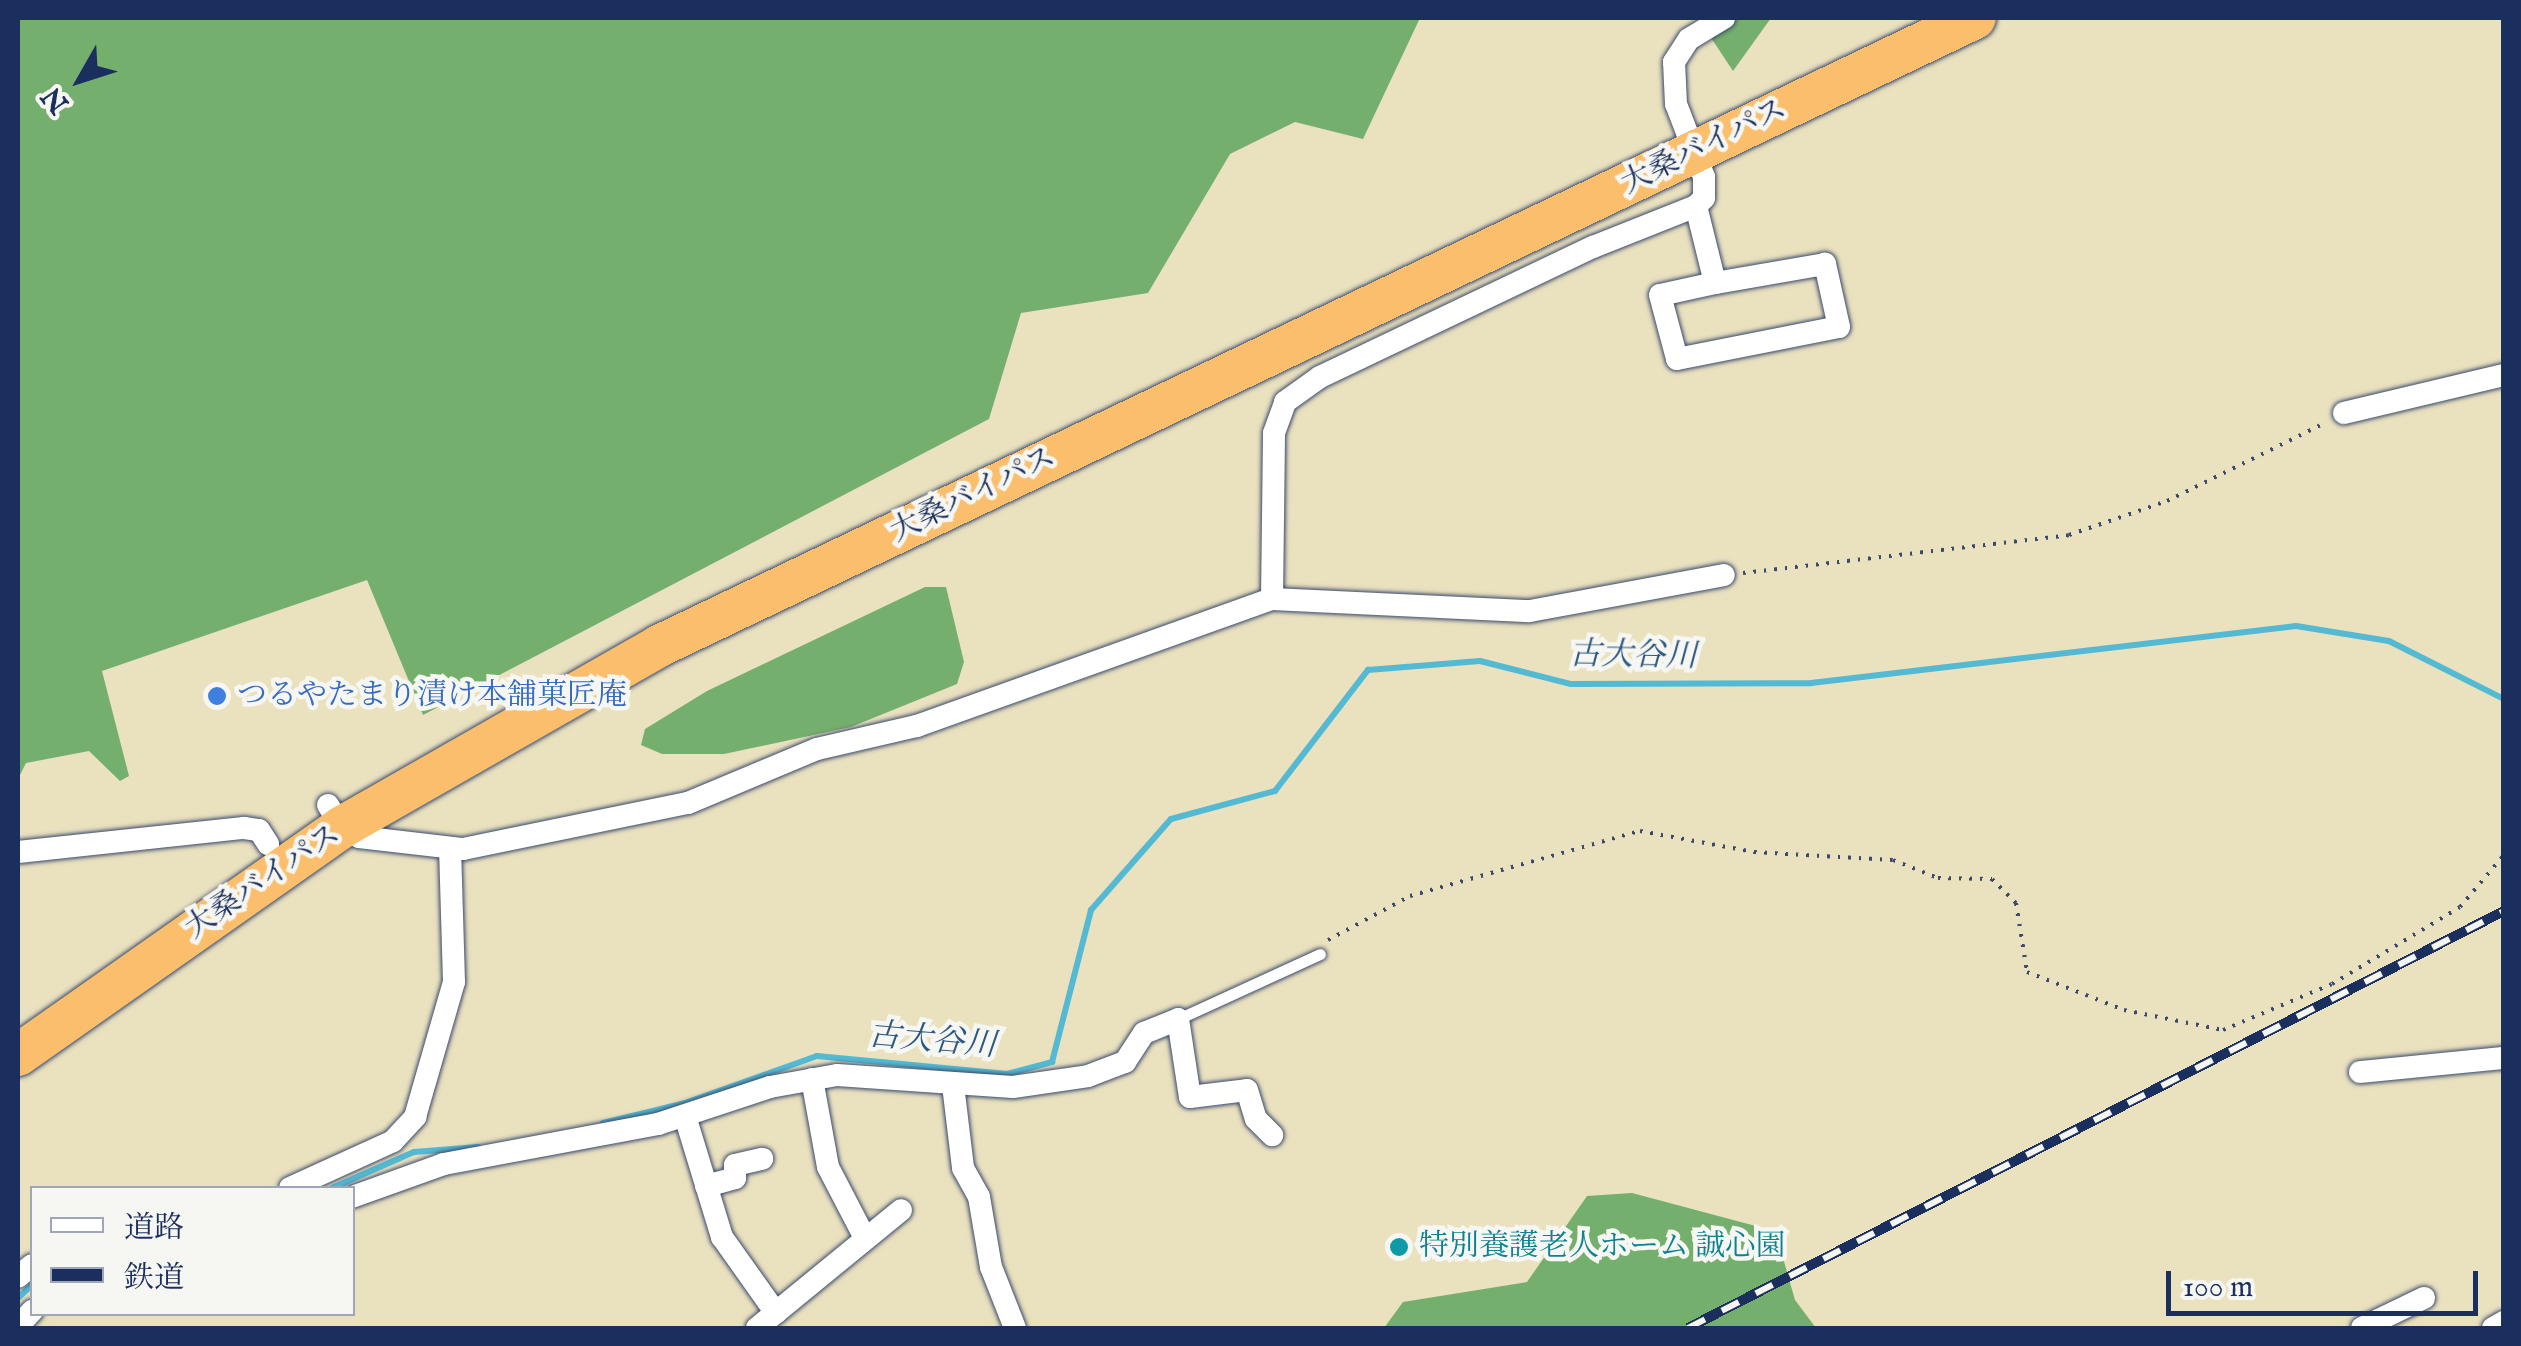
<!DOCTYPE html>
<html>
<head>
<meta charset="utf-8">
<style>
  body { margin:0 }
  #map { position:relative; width:2521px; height:1346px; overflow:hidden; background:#eae1bf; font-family:"IM FELL English","Noto Serif JP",serif }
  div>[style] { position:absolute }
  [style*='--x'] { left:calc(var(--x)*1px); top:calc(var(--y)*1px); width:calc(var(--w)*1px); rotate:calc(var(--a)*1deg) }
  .forest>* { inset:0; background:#75af6d }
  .stream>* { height:6px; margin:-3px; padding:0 3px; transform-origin:3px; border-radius:3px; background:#54b9d2 }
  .path>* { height:4px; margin-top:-2px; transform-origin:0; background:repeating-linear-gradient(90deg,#3a4a6d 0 2.5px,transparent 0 10.5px) }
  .roads { filter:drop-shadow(0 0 2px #3a4a6d) drop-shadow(0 0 2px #3a4a6d) }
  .lane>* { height:11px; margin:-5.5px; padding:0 5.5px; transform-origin:5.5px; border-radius:5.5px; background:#fff }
  .street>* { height:22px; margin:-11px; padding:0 11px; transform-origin:11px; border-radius:11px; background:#fff }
  .highway>* { height:42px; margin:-21px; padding:0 21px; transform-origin:21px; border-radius:21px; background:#fabe6d }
  .rail>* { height:10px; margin-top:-5px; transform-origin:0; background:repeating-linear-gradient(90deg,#f6f6f2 0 19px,#1b2f5e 0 38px); box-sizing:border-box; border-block:2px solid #1b2f5e }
  .dots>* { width:28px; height:28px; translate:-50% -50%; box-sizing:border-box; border:5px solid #f6f6f2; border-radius:50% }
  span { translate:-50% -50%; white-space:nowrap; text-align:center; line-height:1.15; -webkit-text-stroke:9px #f6f6f2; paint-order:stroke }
  .street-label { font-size:30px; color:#1b2f5e }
  .shop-label { font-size:30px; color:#366cbe }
  .left { translate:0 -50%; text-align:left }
  .culture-label { font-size:30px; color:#0d838f }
  .water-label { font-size:32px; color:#2c5881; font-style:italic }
  .frame { position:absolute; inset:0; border:20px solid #1b2f5e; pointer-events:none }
  .legend { position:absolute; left:30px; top:1186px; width:325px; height:130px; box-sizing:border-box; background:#f6f6f2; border:2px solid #9ea6b7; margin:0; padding:12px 18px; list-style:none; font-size:30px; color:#1b2f5e }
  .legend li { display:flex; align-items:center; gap:20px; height:50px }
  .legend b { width:50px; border:2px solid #9ea6b7 }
  .north { position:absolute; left:30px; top:30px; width:100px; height:100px; -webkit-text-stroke:8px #f6f6f2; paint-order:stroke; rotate:231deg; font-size:28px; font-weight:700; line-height:40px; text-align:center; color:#1b2f5e }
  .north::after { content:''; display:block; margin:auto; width:35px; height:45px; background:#1b2f5e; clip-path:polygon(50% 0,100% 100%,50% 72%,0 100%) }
  .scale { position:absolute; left:2166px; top:1271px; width:312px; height:45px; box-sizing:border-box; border:5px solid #1b2f5e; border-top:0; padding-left:12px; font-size:30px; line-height:35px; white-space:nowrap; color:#1b2f5e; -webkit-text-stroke:8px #f6f6f2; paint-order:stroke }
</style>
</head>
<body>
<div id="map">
  <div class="forest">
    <div style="clip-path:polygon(18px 18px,1420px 18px,1363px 139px,1295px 122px,1230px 154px,1148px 293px,1021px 313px,989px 419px,423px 715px,367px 580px,102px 671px,129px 776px,120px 781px,89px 751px,26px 763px,18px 779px)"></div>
    <div style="clip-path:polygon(1698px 18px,1771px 18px,1733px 71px)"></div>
    <div style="clip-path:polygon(925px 587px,946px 587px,964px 662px,957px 684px,851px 727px,724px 754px,662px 754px,641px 745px,645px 729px,707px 691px)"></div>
    <div style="clip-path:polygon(1632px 1193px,1767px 1229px,1779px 1244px,1795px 1300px,1816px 1328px,1384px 1328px,1403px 1302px,1527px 1282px,1587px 1196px)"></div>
  </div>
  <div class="stream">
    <div style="--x:603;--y:1123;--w:84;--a:-13.7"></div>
    <div style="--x:685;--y:1103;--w:140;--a:-19.6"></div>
    <div style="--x:817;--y:1056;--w:191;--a:5.4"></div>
    <div style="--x:1007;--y:1074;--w:47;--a:-14.9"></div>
    <div style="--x:1052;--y:1062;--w:157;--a:-75.6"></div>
    <div style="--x:1091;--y:910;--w:121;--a:-48.7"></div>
    <div style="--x:1171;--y:819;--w:108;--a:-15.1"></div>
    <div style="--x:1275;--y:791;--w:153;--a:-52.5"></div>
    <div style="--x:1368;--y:670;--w:112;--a:-4.6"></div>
    <div style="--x:1480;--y:661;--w:94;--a:14.2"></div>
    <div style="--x:1571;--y:684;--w:240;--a:-0.2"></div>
    <div style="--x:1811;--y:683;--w:488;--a:-6.7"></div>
    <div style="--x:2296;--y:626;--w:94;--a:9.2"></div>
    <div style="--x:2389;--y:641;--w:129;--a:26.8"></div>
    <div style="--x:332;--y:1188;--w:90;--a:-23.7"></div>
    <div style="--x:414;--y:1152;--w:64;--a:-4.5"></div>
    <div style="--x:18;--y:1298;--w:19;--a:-43"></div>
  </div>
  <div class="path">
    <div style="--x:1743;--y:573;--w:328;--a:-6.6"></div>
    <div style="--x:2069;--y:535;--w:104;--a:-19.1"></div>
    <div style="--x:2167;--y:501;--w:178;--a:-26.3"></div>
    <div style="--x:1328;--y:940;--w:93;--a:-28.2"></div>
    <div style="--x:1410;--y:896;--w:239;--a:-15.8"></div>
    <div style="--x:1640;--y:831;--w:116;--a:10.4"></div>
    <div style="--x:1754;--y:852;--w:139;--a:3.3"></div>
    <div style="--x:1893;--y:860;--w:48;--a:21.8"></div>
    <div style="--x:1938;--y:878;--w:54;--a:1.1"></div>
    <div style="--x:1992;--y:879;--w:34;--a:45"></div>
    <div style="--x:2016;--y:903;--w:70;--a:80.9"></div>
    <div style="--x:2027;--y:972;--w:104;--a:21.4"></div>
    <div style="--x:2124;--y:1010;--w:101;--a:11.4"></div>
    <div style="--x:2223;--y:1030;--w:118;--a:-22.9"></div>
    <div style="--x:2332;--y:984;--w:149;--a:-31"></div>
    <div style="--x:2460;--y:907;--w:68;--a:-49.8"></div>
  </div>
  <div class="roads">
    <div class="lane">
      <div style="--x:1178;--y:1019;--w:156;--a:-24.6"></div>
    </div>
    <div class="street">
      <div style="--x:1696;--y:206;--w:79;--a:76.1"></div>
      <div style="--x:1715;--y:283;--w:56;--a:167.7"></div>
      <div style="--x:1660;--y:295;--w:66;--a:75.1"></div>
      <div style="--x:1677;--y:359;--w:165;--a:-11.2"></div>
      <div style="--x:1839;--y:327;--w:65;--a:-102.5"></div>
      <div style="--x:1825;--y:264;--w:112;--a:170.2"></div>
      <div style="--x:2344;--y:413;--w:164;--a:-13.4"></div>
      <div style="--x:1272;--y:599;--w:166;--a:-89.3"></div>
      <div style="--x:1274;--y:433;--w:33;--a:-70"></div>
      <div style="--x:1285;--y:402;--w:43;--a:-35.5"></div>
      <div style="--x:1320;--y:377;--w:302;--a:-25.5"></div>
      <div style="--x:1593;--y:247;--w:111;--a:-21.7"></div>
      <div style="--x:1696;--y:206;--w:11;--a:-45"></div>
      <div style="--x:1704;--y:198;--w:21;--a:-90"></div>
      <div style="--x:1704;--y:177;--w:78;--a:-111"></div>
      <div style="--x:1676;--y:104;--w:42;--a:-92.7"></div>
      <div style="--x:1674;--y:62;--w:27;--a:-57"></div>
      <div style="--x:1689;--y:39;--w:41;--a:-31"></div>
      <div style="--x:328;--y:805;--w:26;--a:58"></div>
      <div style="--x:342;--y:827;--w:20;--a:30"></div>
      <div style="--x:359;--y:837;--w:105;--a:6.6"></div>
      <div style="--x:463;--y:849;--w:230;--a:-11.6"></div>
      <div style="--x:688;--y:803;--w:140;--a:-22.7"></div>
      <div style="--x:817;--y:749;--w:103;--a:-13"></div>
      <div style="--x:917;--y:726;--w:377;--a:-19.7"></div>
      <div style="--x:1272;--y:599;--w:258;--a:2.7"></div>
      <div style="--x:1530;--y:611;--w:197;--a:-10.5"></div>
      <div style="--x:18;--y:852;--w:227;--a:-6.1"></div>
      <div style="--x:244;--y:828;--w:15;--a:8"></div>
      <div style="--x:259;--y:830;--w:17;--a:57"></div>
      <div style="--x:2360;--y:1072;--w:145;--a:-5.6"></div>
      <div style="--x:812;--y:1079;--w:89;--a:79.7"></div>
      <div style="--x:828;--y:1167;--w:80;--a:62.5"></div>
      <div style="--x:953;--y:1085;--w:84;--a:83.1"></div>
      <div style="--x:963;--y:1168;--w:33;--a:61"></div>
      <div style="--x:979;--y:1197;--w:71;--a:80.3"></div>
      <div style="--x:991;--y:1267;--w:66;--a:68.5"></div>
      <div style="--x:685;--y:1116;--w:127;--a:73"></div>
      <div style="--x:722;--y:1237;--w:93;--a:54.6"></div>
      <div style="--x:706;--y:1186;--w:30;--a:-15"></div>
      <div style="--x:735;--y:1178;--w:13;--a:-90"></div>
      <div style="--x:735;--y:1165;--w:28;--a:-13"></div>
      <div style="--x:290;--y:1188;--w:113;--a:-24.5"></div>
      <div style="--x:393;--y:1141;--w:33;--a:-47"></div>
      <div style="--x:415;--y:1117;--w:141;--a:-73.9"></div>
      <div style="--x:454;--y:982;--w:133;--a:-91.7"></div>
      <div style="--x:352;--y:1197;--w:98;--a:-19.7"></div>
      <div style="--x:444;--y:1164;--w:218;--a:-10.6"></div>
      <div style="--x:658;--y:1124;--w:118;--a:-18.3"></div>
      <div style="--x:770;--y:1087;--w:68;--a:-10.2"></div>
      <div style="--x:837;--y:1075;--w:176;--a:3.9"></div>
      <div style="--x:1013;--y:1087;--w:76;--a:-8.3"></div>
      <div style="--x:1088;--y:1076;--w:40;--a:-21"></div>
      <div style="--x:1125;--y:1062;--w:35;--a:-57"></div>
      <div style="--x:1144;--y:1033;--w:37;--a:-22"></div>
      <div style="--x:1178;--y:1019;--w:79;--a:81.3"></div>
      <div style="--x:1190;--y:1097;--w:57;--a:-7"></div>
      <div style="--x:1247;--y:1090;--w:30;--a:73"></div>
      <div style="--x:1256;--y:1119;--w:23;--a:45"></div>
      <div style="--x:18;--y:1277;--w:18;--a:-41"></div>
      <div style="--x:18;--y:1326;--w:21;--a:-47"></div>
      <div style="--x:757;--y:1328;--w:186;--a:-39.3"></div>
      <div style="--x:2362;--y:1328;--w:69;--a:-25.8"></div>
      <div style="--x:2493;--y:1328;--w:13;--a:-29"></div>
    </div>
    <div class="highway">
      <div style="--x:18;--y:1055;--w:396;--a:-35.1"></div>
      <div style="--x:342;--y:827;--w:365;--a:-29.7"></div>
      <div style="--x:659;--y:646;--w:1458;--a:-25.51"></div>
    </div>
  </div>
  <div class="rail">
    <div style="--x:1688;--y:1328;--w:916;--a:-27.07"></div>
  </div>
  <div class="dots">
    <div style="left:217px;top:696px;background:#3f7fe0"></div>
    <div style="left:1399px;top:1247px;background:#0f9aa8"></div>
  </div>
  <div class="street-label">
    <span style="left:1704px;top:147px;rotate:-26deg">大桑バイパス</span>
    <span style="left:973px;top:495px;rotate:-26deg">大桑バイパス</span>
    <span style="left:263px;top:882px;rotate:-34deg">大桑バイパス</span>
  </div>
  <div class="shop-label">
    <span class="left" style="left:237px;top:696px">つるやたまり漬け本舗菓匠庵</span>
  </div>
  <div class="culture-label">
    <span class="left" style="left:1419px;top:1247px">特別養護老人ホーム 誠心園</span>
  </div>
  <div class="water-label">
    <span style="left:1633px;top:657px;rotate:1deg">古大谷川</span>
    <span style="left:932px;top:1042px;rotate:5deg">古大谷川</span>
  </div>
  <div class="frame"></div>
  <ul class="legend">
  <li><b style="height:12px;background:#fff"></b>道路</li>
  <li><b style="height:12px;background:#1b2f5e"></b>鉄道</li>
  </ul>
  <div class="north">N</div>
  <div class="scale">100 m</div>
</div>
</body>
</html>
